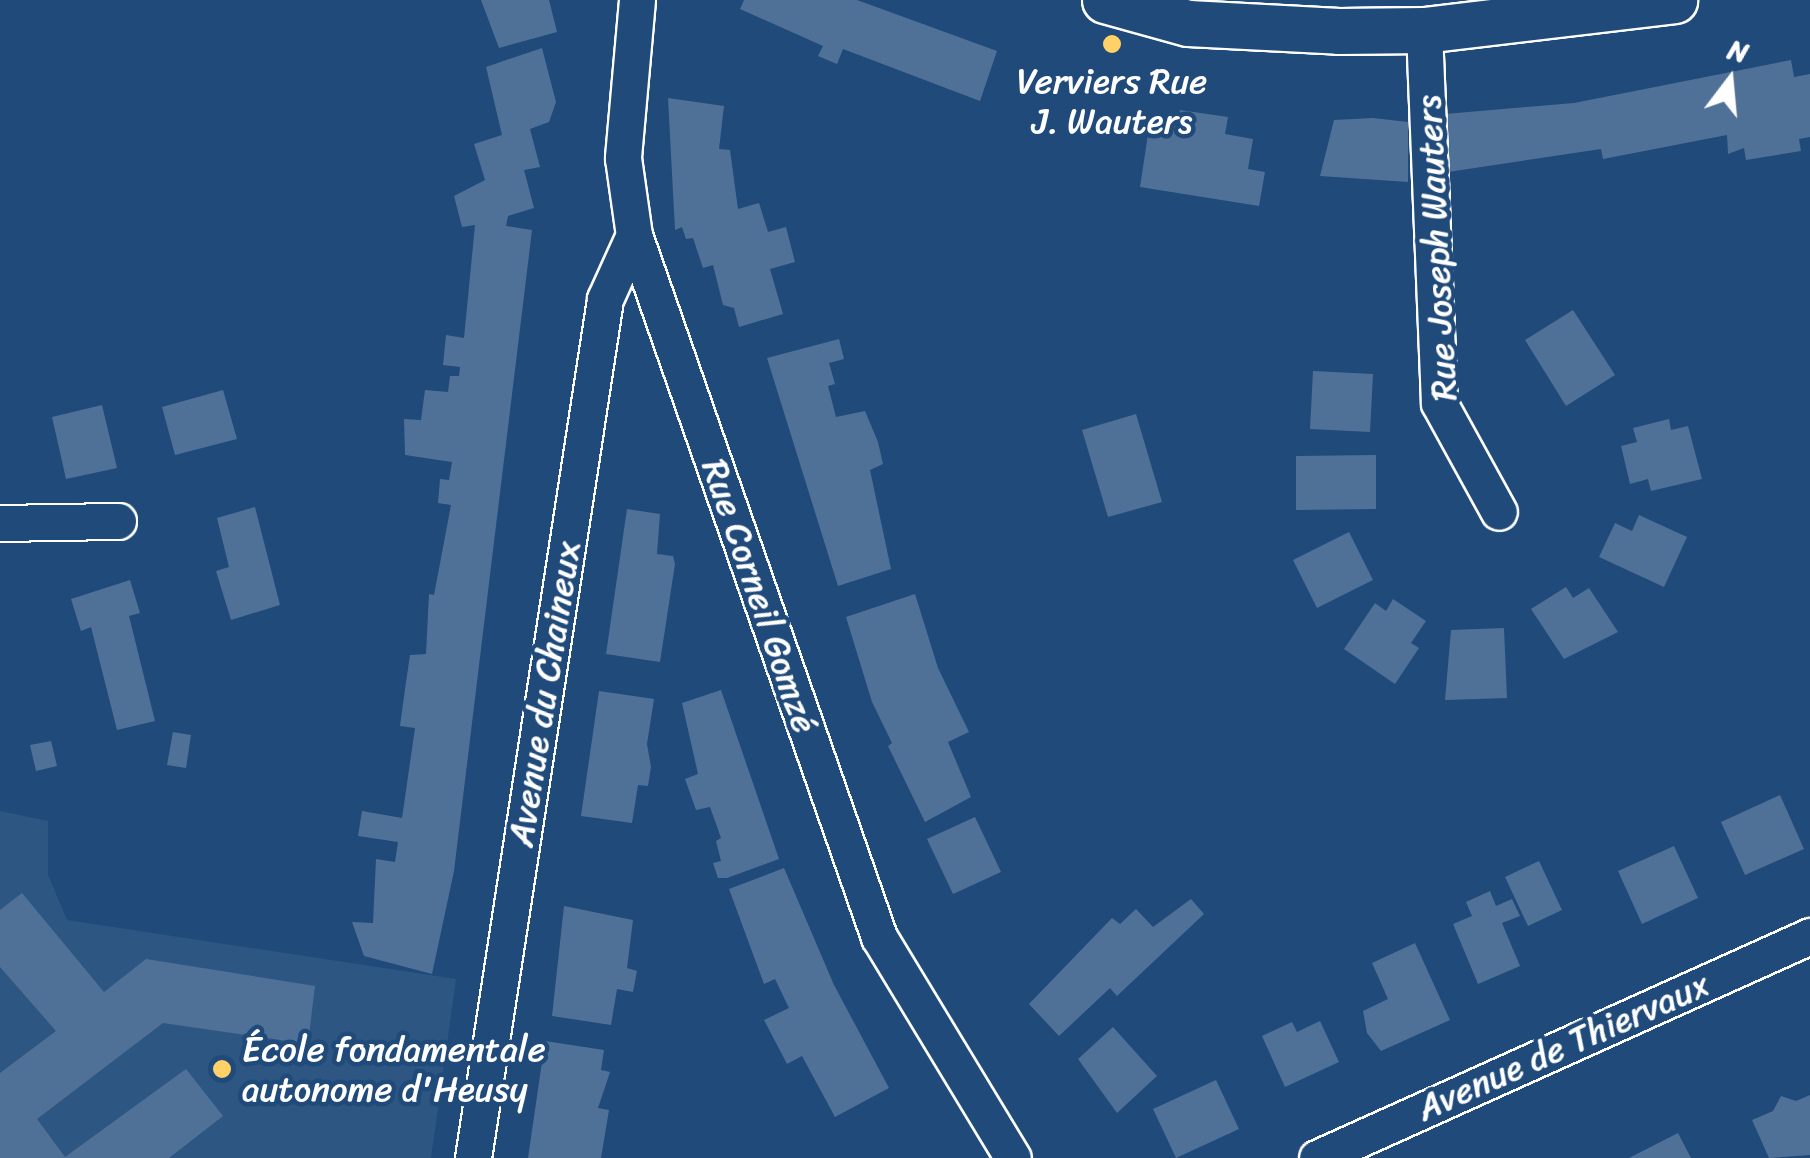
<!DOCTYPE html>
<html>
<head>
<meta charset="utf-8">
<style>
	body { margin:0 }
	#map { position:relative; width:1810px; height:1158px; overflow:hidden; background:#1f4a7a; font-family:Sriracha,sans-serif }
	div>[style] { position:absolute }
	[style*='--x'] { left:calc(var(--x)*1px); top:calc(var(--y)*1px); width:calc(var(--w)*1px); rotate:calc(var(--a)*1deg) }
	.built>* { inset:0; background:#2e5683 }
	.building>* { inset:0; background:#507197 }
	.roads { filter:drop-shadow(2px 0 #fff) drop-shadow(-2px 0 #fff) drop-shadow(0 2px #fff) drop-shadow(0 -2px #fff) }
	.minor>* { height:35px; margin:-17.5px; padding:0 17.5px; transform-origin:17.5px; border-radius:17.5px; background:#1f4a7a }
	.tertiary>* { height:45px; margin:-22.5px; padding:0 22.5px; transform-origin:22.5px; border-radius:22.5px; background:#1f4a7a }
	.dots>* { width:28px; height:28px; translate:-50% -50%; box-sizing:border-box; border:5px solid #1f4a7a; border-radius:50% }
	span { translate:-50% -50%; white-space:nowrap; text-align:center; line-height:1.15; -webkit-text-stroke:9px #1f4a7a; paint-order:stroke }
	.poi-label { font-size:35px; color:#fff }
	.left { translate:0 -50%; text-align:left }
	.street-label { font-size:35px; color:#fff }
	.north { position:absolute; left:1680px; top:30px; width:100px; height:100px; -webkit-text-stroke:8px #1f4a7a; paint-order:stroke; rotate:16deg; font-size:28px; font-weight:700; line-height:40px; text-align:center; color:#fff }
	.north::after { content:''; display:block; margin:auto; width:35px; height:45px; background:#fff; clip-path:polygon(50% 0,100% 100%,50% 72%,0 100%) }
</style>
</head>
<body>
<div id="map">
	<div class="built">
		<div style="clip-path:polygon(0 811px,48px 821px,48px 875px,67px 920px,456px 979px,431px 1158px,0 1158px)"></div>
	</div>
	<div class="building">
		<div style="clip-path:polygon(481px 0,549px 0,557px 32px,499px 48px)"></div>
		<div style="clip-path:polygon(744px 0,857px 0,997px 51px,980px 101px,843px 49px,837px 64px,818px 56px,823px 46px,740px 9px)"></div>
		<div style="clip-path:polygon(542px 48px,556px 102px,549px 122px,530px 129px,540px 167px,524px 170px,534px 208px,508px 216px,506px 226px,532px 230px,454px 871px,432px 974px,364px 956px,352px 922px,373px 923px,376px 859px,395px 862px,398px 842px,358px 836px,362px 811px,402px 818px,415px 728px,400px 726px,405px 689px,410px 655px,426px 654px,429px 594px,434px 595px,451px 505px,438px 503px,440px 479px,449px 480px,452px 462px,405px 455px,404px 419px,421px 420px,425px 390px,448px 392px,450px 376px,459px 376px,460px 367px,443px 365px,446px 335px,464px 338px,475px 225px,462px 227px,454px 196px,485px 180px,474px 144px,502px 135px,486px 67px)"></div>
		<div style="clip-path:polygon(1791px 60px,1794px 77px,1810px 74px,1810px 137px,1799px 139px,1801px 151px,1746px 160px,1744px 148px,1728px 154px,1727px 135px,1603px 159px,1601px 149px,1448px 172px,1445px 114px,1574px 103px)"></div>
		<div style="clip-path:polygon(668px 98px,724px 106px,719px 149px,730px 150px,738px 209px,759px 203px,768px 232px,786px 227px,795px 262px,770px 269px,783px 314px,739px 327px,734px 308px,723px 305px,713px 265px,703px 268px,693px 238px,686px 239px,682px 227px,675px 230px)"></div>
		<div style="clip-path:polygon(1180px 110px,1228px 117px,1225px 134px,1253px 139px,1248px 169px,1265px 172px,1259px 206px,1140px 187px,1150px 121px,1177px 126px)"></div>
		<div style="clip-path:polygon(1373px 118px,1408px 122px,1408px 182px,1320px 176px,1334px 120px)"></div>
		<div style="clip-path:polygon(1573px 310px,1615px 375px,1566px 406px,1525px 340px)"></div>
		<div style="clip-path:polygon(839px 339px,844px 359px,829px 363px,835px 384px,828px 386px,836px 417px,865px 411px,878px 442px,883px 464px,870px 470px,891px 569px,838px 586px,767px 358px)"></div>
		<div style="clip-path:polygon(1313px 371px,1373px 374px,1370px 432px,1310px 429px)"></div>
		<div style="clip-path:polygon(223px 390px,237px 439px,175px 455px,162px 407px)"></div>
		<div style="clip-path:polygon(102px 405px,117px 468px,66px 479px,52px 417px)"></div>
		<div style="clip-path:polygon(1136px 414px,1162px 502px,1108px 517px,1082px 430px)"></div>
		<div style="clip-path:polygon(1669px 419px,1671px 430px,1688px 426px,1702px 479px,1651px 491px,1648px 479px,1630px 484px,1621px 446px,1637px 442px,1633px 428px)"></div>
		<div style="clip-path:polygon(1376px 455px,1376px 509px,1296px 510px,1296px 456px)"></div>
		<div style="clip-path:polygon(255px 507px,280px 605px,231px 620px,216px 571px,229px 567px,217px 518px)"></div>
		<div style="clip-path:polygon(627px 509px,660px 514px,657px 554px,673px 556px,675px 564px,660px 662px,606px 654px)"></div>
		<div style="clip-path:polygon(1639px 515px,1687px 537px,1664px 587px,1599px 557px,1615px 523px,1632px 531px)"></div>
		<div style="clip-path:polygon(1349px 532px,1373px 580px,1317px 608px,1293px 560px)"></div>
		<div style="clip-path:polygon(130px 580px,140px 613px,129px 616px,155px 721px,117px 730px,91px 627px,81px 631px,71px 599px)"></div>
		<div style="clip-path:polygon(1566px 587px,1573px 598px,1589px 588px,1618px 632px,1564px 659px,1531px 609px)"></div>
		<div style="clip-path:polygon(915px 594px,938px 668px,969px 732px,948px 742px,971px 797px,925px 822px,888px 746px,892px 743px,872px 702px,846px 617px)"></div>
		<div style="clip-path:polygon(1393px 599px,1426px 621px,1411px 643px,1419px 648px,1395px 684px,1344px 649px,1375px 603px,1386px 611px)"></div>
		<div style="clip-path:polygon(1504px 628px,1507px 698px,1445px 700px,1451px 630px)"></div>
		<div style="clip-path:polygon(721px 690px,779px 859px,727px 878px,718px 878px,713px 863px,721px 861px,716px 841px,721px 838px,710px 807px,696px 810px,685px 779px,698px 774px,682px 703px)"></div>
		<div style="clip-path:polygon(599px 691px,654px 699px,647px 744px,651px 767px,648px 786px,638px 785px,632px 823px,581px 816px)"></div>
		<div style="clip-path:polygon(173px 732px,191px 735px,186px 768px,167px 765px)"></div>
		<div style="clip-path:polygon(51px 741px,57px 766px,36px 771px,30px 745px)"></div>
		<div style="clip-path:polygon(1780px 795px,1804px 849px,1745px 875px,1721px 822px)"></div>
		<div style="clip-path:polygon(975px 817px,1001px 872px,953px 894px,927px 839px)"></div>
		<div style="clip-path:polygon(1674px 846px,1698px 898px,1642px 924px,1618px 871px)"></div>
		<div style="clip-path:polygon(1539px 861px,1562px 910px,1528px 926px,1505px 877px)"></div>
		<div style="clip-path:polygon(784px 868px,834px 985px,889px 1088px,835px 1117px,802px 1056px,787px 1064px,764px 1020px,789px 1008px,775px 979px,764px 984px,729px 889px)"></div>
		<div style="clip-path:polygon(1490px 891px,1496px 906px,1512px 899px,1520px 916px,1502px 923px,1520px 966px,1478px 984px,1453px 924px,1472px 916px,1466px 902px)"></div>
		<div style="clip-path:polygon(22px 893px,104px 992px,146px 959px,315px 986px,308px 1044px,163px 1023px,37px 1119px,65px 1157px,186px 1069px,223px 1116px,169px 1158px,0 1158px,0 1073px,56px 1031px,0 967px,0 910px)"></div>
		<div style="clip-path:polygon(1191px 899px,1204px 914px,1117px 996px,1110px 988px,1059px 1036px,1029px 1004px,1112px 918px,1120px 924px,1136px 909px,1153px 927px)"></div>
		<div style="clip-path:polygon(564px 906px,633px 920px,627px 968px,637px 971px,633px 992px,617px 989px,611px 1025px,552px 1016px)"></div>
		<div style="clip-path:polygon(1415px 943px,1450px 1020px,1381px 1051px,1367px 1033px,1363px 1011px,1388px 999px,1372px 963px)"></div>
		<div style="clip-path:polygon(1320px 1021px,1339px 1062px,1285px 1087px,1262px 1036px,1292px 1022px,1297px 1032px)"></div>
		<div style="clip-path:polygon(1113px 1027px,1157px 1076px,1117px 1113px,1078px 1059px)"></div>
		<div style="clip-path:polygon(545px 1041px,604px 1050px,601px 1070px,610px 1072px,598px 1108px,609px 1110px,601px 1158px,528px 1158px)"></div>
		<div style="clip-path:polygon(1216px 1080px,1239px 1129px,1176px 1158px,1153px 1109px)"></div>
		<div style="clip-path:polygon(1810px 1095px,1810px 1155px,1769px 1158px,1752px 1120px,1773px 1111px,1781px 1096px,1796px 1101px)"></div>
		<div style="clip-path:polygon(1678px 1133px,1691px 1158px,1629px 1158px)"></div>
	</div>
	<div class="roads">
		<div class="minor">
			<div style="--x:637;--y:0;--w:159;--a:95.1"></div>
			<div style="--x:623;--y:158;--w:78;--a:81.9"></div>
			<div style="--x:634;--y:235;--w:744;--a:70.76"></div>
			<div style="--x:879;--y:937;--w:258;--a:58.8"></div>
			<div style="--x:1424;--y:30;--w:373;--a:87.7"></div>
			<div style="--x:1439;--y:403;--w:124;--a:61.2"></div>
			<div style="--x:0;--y:523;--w:118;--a:-1"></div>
			<div style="--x:473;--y:1158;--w:869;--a:-81.26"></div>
			<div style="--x:605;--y:299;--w:70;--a:-65.6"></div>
			<div style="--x:1317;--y:1158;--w:541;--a:-24.24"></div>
		</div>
		<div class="tertiary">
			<div style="--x:1105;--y:0;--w:86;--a:15.5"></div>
			<div style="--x:1188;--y:23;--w:151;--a:3"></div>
			<div style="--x:1339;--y:31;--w:85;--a:-0.7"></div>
			<div style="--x:1424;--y:30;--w:252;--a:-6.8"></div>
		</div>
	</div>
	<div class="dots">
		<div style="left:1112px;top:44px;background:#ffd166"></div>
		<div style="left:222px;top:1069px;background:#ffd166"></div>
	</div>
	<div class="poi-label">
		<span style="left:1112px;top:101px">Verviers Rue<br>J. Wauters</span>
		<span class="left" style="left:242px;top:1069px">École fondamentale<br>autonome d'Heusy</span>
	</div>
	<div class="street-label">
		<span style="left:1436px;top:248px;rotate:-93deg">Rue Joseph Wauters</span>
		<span style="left:760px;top:596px;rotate:71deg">Rue Corneil Gomzé</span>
		<span style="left:544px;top:694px;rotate:-81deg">Avenue du Chaineux</span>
		<span style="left:1563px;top:1046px;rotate:-24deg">Avenue de Thiervaux</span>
	</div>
	<div class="north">N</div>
</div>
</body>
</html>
